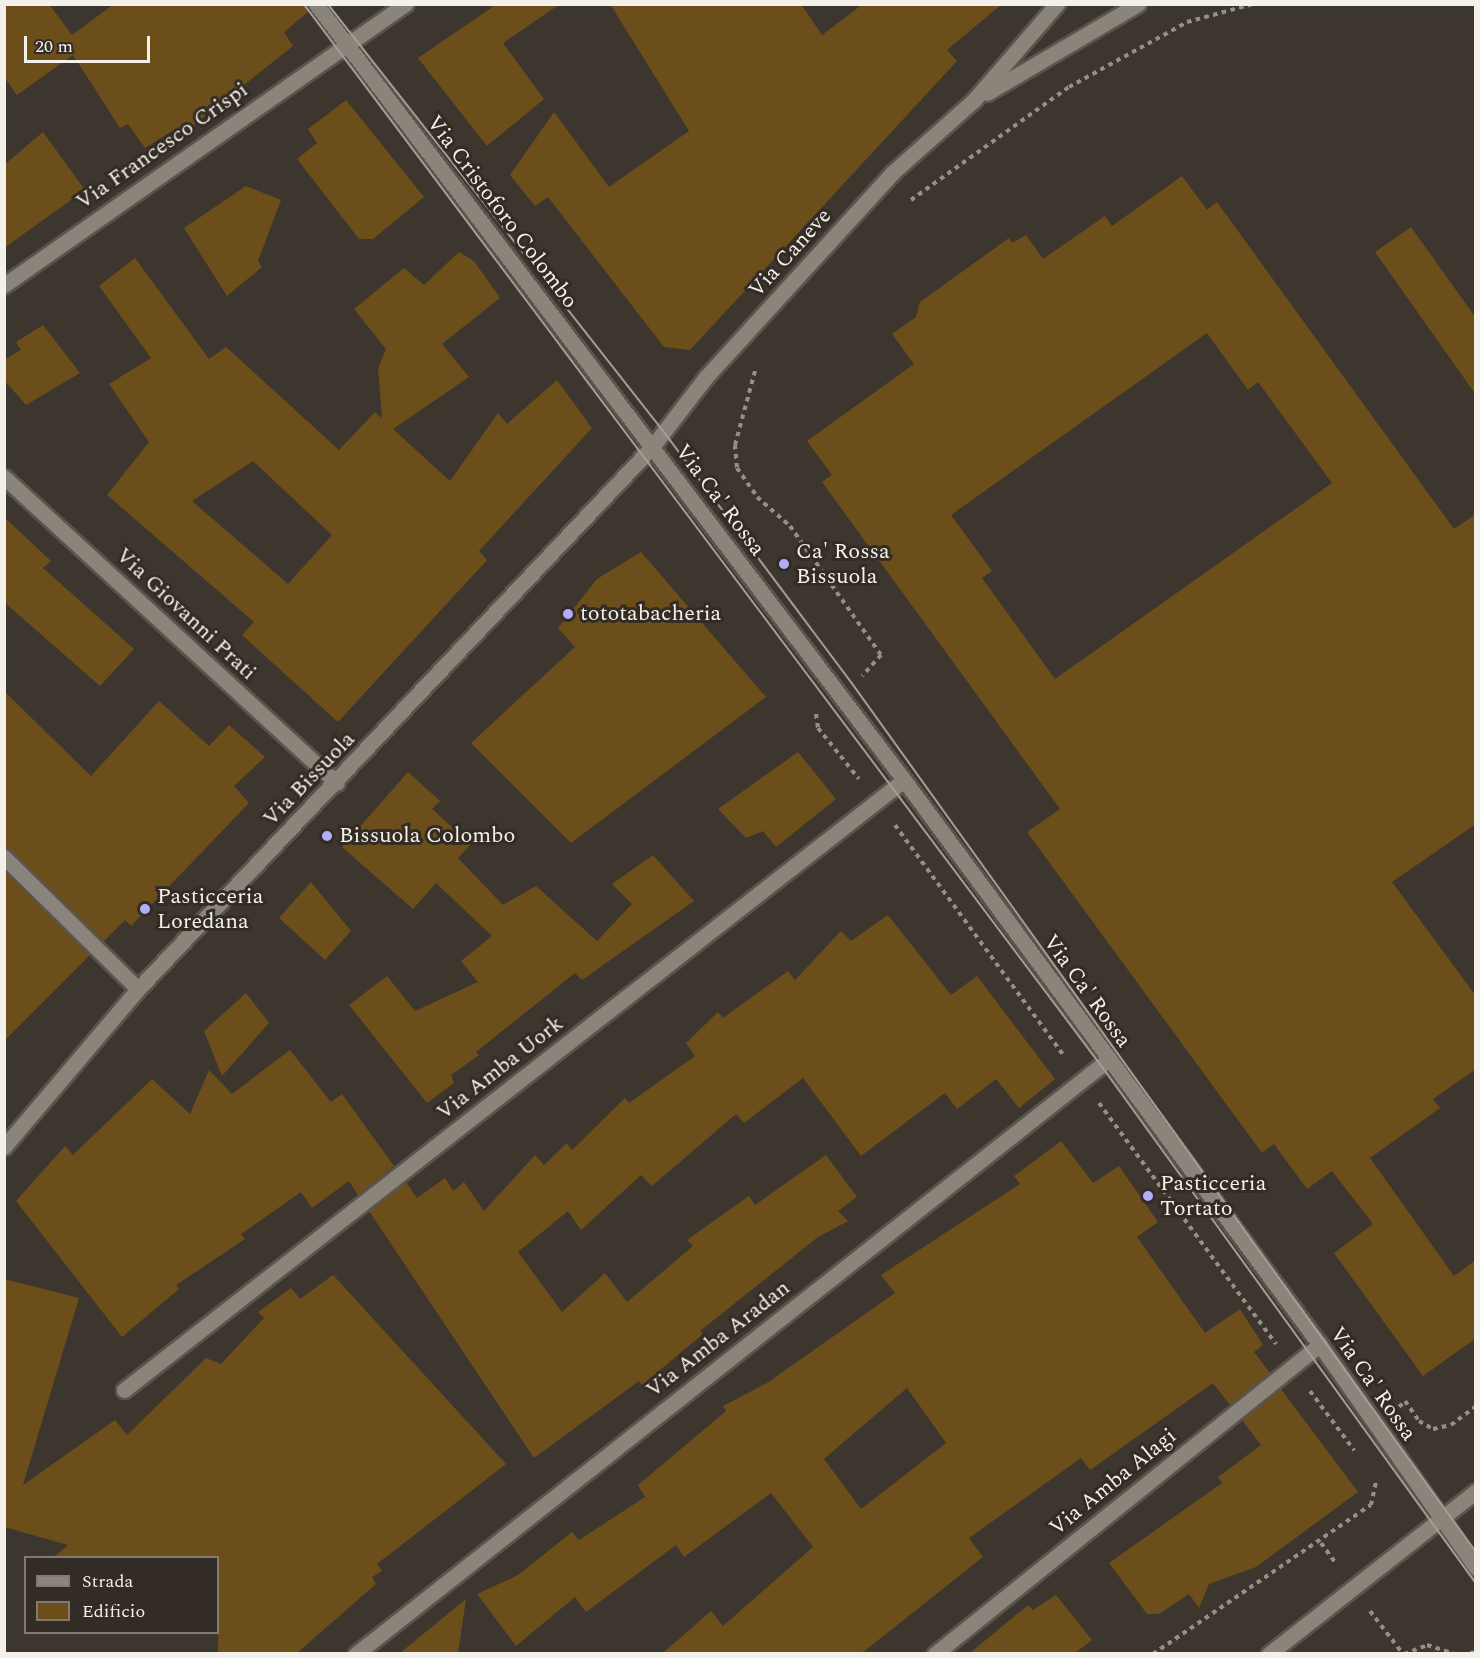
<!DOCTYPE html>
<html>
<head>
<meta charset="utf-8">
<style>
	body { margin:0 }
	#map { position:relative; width:1480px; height:1658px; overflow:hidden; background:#3c362e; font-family:Spectral,serif }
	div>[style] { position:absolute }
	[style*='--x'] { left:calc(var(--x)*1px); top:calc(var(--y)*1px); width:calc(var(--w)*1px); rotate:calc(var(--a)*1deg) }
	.building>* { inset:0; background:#6c4e1b }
	.path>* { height:4px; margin-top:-2px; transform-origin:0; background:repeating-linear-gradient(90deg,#948f88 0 4.5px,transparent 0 9px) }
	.roads { filter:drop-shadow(2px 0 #59554d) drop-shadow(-2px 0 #59554d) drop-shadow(0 2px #59554d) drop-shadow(0 -2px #59554d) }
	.street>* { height:15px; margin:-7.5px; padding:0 7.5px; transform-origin:7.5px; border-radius:7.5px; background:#8b847a }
	.secondary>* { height:15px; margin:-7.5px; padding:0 7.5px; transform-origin:7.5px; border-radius:7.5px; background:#8b847a }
	.tram>* { height:1.5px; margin:-0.75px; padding:0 0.75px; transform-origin:0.75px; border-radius:0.75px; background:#a29d96 }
	.dots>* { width:16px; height:16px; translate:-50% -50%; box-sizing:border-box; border:3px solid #322c24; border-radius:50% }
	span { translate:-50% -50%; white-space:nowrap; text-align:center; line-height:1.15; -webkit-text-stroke:6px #322c24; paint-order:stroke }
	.street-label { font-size:22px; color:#f4f0ea }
	.poi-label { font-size:22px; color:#f4f0ea }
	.left { translate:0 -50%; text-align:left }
	.frame { position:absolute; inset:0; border:6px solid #f4f0ea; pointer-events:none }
	.legend { position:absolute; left:24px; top:1556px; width:195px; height:78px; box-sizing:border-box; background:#322c24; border:2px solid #807a73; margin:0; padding:8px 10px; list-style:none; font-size:18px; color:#f4f0ea }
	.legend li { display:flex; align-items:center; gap:12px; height:30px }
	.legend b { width:30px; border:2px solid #807a73 }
	.scale { position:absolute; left:24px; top:36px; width:126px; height:27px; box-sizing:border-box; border:3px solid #f4f0ea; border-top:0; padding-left:8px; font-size:18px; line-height:21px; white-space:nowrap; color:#f4f0ea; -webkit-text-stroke:4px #322c24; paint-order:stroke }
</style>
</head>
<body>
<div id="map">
	<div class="building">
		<div style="clip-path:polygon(4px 4px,49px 4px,72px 35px,114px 4px,306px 4px,309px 11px,284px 32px,293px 46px,176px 139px,172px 131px,145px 148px,128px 124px,120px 128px,73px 55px,17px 95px,4px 77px)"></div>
		<div style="clip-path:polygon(497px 4px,560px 4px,503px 43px,544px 99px,487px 146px,418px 58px)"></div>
		<div style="clip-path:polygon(610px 4px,801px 4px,822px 35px,863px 4px,1002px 4px,947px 50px,957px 61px,690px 350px,664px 347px,548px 197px,535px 206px,510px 175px,554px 112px,609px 187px,689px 131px)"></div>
		<div style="clip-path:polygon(346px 100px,424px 197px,373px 239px,359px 239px,297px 159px,317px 143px,308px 129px)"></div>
		<div style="clip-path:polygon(43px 132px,85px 190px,4px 248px,4px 165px)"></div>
		<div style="clip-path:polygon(evenodd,1182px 176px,1207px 210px,1217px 202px,1454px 529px,1476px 514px,1476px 824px,1392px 882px,1476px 996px,1476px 1069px,1433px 1099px,1440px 1108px,1370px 1158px,1454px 1276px,1476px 1260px,1476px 1338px,1423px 1376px,1334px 1253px,1373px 1224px,1332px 1171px,1307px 1189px,1274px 1144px,1262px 1153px,1027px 832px,1060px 809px,822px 482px,832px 475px,807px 441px,914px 364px,892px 334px,916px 317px,920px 302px,1009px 238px,1012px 243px,1026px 235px,1043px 259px,1105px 216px,1112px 226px,1182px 176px,1207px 333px,1248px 390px,1258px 382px,1332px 483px,1055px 679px,982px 578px,992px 571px,951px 515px,1207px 333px)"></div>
		<div style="clip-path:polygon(246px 186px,281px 200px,258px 261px,262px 267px,227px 296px,184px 228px)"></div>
		<div style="clip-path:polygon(1411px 227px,1476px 318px,1476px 395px,1375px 252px)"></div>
		<div style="clip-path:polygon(evenodd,459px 252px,474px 261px,500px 298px,442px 344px,469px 377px,393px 429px,450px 481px,498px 413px,507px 424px,557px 380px,592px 428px,479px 551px,487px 560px,338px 722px,242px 635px,254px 622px,107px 495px,149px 442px,109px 384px,151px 358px,99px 286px,135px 258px,209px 359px,226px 347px,339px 450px,375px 412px,382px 418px,378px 369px,386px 349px,354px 309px,404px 268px,424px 285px,459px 252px,253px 461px,332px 535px,288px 584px,192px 501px,253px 461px)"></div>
		<div style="clip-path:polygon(43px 325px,80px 373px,26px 405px,4px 380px,4px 360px,21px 350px,16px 342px)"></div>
		<div style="clip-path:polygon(4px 517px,51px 561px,43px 568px,134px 649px,100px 686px,4px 602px)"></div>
		<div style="clip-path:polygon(641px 552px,766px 697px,571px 843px,471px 743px,575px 647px,558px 628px,597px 579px)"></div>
		<div style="clip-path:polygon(4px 691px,91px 776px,159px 701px,209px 746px,229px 725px,265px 757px,234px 786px,249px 803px,131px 926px,125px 920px,104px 941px,4px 848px)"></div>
		<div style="clip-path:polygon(798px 752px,836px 799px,776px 847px,763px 831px,746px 838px,718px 809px)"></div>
		<div style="clip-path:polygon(408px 772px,440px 801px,432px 809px,471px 844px,458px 858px,503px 905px,536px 886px,597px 941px,632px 904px,612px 884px,653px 855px,694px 901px,582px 980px,575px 973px,476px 1052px,479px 1055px,451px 1075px,454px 1083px,427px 1103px,349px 1005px,387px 976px,415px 1011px,478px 982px,461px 961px,492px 936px,436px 883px,413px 909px,342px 847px)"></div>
		<div style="clip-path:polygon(4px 871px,90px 955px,4px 1041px)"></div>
		<div style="clip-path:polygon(311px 882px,351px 931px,325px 960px,279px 918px)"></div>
		<div style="clip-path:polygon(888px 915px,951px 995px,977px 976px,1055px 1079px,1019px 1108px,996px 1079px,957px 1109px,945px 1093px,861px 1156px,803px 1078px,744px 1123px,736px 1114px,652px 1186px,641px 1175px,581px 1230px,568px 1211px,518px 1252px,562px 1312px,605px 1273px,627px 1302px,693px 1246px,687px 1240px,749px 1196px,755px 1205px,826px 1155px,857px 1197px,838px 1211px,848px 1221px,818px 1237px,700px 1331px,703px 1334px,642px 1385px,639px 1381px,534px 1458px,369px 1211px,406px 1182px,417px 1198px,445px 1178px,453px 1191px,464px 1182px,484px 1211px,535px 1155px,544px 1165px,567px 1143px,572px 1150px,625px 1098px,629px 1103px,695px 1056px,686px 1043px,718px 1012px,723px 1018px,788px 971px,795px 980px,841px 931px,851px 941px)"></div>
		<div style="clip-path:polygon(246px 993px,269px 1023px,222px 1076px,204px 1031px)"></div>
		<div style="clip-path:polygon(290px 1050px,331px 1102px,342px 1094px,394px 1166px,358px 1195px,349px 1181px,312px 1208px,301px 1192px,241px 1234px,245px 1239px,176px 1285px,179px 1289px,122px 1337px,16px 1201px,65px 1146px,73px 1155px,152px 1079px,190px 1114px,209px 1070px,232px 1094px)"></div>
		<div style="clip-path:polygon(evenodd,1061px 1141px,1093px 1183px,1119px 1166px,1158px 1222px,1137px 1237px,1205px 1333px,1240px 1309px,1263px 1345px,1254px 1352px,1270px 1373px,1230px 1405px,1213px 1383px,1090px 1470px,1081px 1458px,969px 1538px,983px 1557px,862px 1653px,663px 1653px,711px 1611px,723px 1626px,813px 1547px,771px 1493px,684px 1557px,676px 1545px,586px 1612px,575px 1597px,516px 1646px,477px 1594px,518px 1575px,572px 1532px,579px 1540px,645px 1497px,638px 1485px,726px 1411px,723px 1406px,767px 1383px,895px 1293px,881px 1275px,1020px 1184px,1014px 1176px,1061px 1141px,907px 1388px,946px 1443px,861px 1509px,824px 1459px,907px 1388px)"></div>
		<div style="clip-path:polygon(333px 1275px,506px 1464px,377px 1564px,382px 1571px,372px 1577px,376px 1584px,297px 1653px,218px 1653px,218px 1557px,54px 1557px,68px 1545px,4px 1527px,4px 1279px,79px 1298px,23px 1485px,115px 1420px,127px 1435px,206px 1358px,221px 1364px,264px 1318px,258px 1312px,291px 1288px,300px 1299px)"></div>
		<div style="clip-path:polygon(1281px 1389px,1358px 1492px,1256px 1567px,1209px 1584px,1199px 1608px,1189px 1594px,1159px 1614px,1147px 1614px,1109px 1563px,1222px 1483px,1218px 1477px,1261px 1445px,1242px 1420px)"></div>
		<div style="clip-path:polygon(1056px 1595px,1092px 1640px,1075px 1653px,970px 1653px,1028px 1605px,1033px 1610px)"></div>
		<div style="clip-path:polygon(466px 1599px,458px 1653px,400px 1653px)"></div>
	</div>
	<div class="path">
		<div style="--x:911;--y:200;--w:194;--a:-35.6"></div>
		<div style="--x:1069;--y:87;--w:135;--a:-28.8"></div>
		<div style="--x:1187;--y:22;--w:68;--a:-15.3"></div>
		<div style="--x:755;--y:371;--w:77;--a:105.1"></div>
		<div style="--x:735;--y:445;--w:23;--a:85"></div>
		<div style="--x:737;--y:468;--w:35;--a:55"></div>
		<div style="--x:757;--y:497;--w:44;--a:41.3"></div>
		<div style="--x:790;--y:526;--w:158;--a:54.8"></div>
		<div style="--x:881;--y:655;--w:28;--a:132"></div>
		<div style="--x:816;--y:714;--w:14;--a:82"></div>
		<div style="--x:818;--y:728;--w:65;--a:51.2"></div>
		<div style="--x:895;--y:825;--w:286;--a:53.8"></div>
		<div style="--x:1099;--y:1103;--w:299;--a:53.7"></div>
		<div style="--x:1310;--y:1391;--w:74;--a:53.3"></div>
		<div style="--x:1399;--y:1407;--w:8;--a:-45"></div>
		<div style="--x:1405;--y:1401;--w:24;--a:55"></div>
		<div style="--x:1419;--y:1421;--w:16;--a:30"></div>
		<div style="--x:1433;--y:1429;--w:18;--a:-13"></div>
		<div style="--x:1451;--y:1425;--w:31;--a:-37"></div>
		<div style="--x:1321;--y:1543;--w:26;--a:54"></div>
		<div style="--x:1370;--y:1611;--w:54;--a:52.5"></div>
		<div style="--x:1153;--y:1654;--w:264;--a:-34.4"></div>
		<div style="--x:1371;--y:1505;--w:25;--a:-78"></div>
		<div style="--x:1404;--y:1654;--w:25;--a:-21"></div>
		<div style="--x:1427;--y:1645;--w:28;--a:18"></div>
		<div style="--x:1470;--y:1654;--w:7;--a:-34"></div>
	</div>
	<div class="roads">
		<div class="street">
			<div style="--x:987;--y:93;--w:175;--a:-30.5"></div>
			<div style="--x:4;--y:285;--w:490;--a:-35"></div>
			<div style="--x:652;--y:447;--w:88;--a:-52.4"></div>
			<div style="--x:706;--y:377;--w:276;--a:-47.6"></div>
			<div style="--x:892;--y:173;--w:110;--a:-41.7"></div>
			<div style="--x:974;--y:100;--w:127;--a:-49.2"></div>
			<div style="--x:4;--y:477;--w:452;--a:42.6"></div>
			<div style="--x:4;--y:857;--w:188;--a:44.6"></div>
			<div style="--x:124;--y:1390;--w:990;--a:-38.03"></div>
			<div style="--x:356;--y:1654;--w:960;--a:-38.31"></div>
			<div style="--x:935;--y:1654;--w:494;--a:-38.8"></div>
		</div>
		<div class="secondary">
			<div style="--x:316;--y:4;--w:974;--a:52.85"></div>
			<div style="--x:904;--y:780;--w:702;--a:53.64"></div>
			<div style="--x:1320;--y:1345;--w:272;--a:55"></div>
			<div style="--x:4;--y:1147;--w:207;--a:-49.7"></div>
			<div style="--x:138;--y:989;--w:747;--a:-46.52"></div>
			<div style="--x:1269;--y:1654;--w:263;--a:-38.2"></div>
		</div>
	</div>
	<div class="tram">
		<div style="--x:304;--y:4;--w:1327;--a:53.09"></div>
		<div style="--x:1101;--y:1065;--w:639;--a:54.1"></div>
		<div style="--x:328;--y:4;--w:546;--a:51.85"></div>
		<div style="--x:665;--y:433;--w:312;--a:53.2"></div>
		<div style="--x:852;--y:683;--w:1070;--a:54.32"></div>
	</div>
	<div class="dots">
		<div style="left:784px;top:564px;background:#b2adf9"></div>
		<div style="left:568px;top:614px;background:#b2adf9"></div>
		<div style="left:327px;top:836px;background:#b2adf9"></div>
		<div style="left:145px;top:909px;background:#b2adf9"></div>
		<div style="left:1148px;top:1196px;background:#b2adf9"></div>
	</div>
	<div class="street-label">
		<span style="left:162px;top:146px;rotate:-35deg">Via Francesco Crispi</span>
		<span style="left:502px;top:212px;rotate:53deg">Via Cristoforo Colombo</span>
		<span style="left:790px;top:253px;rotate:-48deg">Via Caneve</span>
		<span style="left:720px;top:500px;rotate:53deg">Via Ca' Rossa</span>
		<span style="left:186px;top:614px;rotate:43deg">Via Giovanni Prati</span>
		<span style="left:309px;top:779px;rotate:-46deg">Via Bissuola</span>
		<span style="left:1087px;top:991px;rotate:54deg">Via Ca' Rossa</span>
		<span style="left:500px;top:1068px;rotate:-38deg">Via Amba Uork</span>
		<span style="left:718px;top:1339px;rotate:-38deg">Via Amba Aradan</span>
		<span style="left:1373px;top:1384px;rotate:55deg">Via Ca' Rossa</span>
		<span style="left:1113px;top:1482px;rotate:-39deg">Via Amba Alagi</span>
	</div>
	<div class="poi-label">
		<span class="left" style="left:796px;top:564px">Ca' Rossa<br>Bissuola</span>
		<span class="left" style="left:580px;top:614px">tototabacheria</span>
		<span class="left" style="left:339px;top:836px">Bissuola Colombo</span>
		<span class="left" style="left:157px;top:909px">Pasticceria<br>Loredana</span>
		<span class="left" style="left:1160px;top:1196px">Pasticceria<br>Tortato</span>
	</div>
	<div class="frame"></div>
	<ul class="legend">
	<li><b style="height:8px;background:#8b847a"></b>Strada</li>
	<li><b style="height:16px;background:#6c4e1b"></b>Edificio</li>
	</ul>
	<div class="scale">20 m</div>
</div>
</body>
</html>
